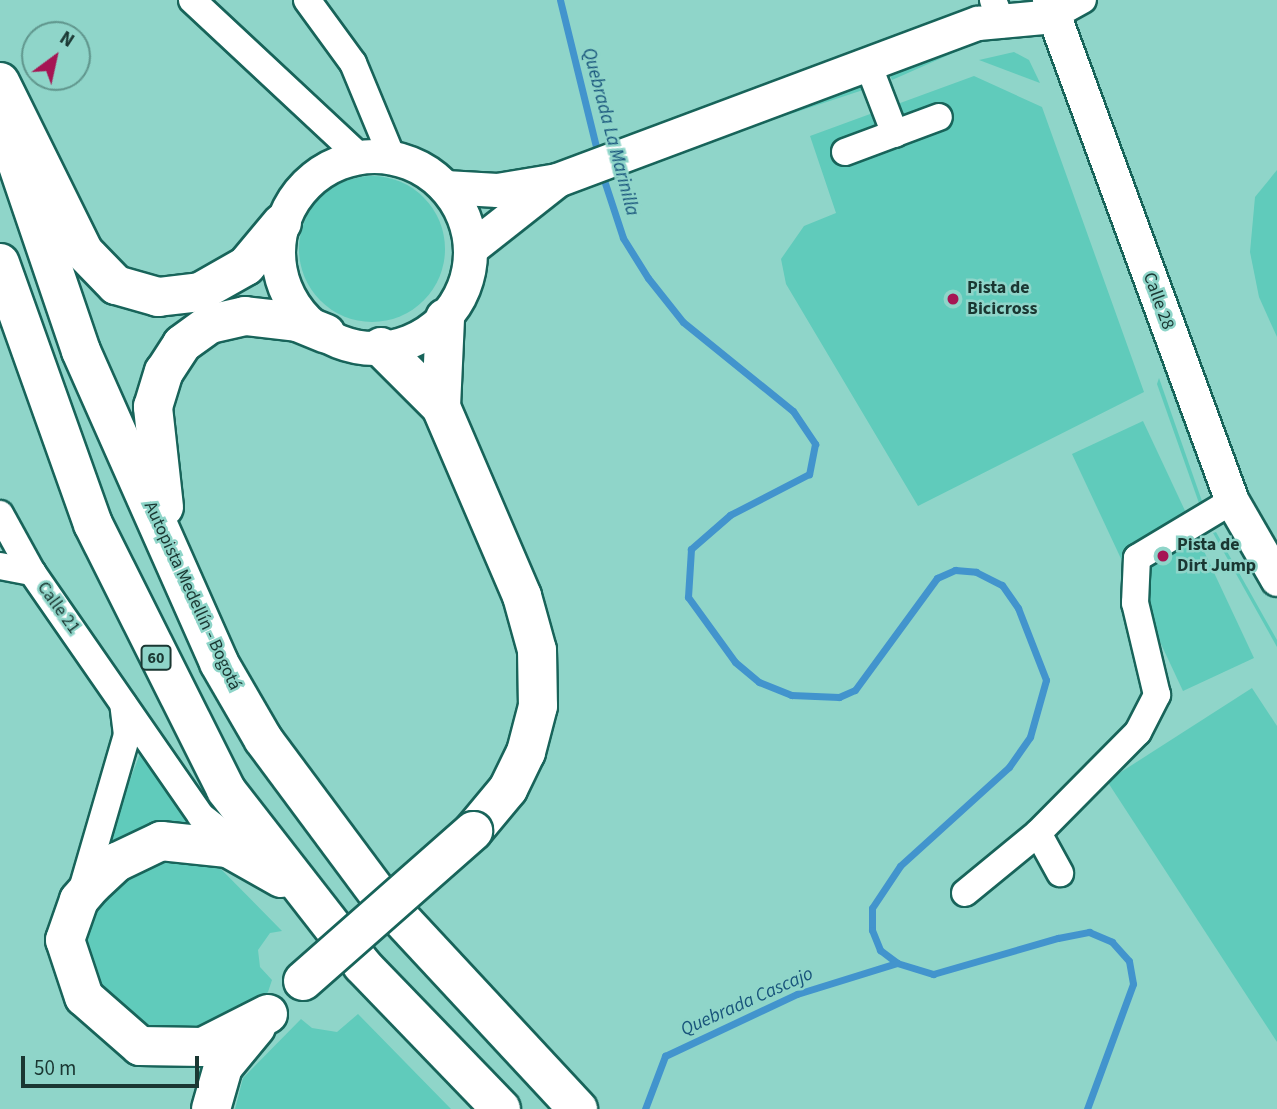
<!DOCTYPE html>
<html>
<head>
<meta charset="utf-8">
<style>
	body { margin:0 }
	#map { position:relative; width:1277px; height:1109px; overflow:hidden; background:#8fd5c9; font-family:"Source Sans 3",sans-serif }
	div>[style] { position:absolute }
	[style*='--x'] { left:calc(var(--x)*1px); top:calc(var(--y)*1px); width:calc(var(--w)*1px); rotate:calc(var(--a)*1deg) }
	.green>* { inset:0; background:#60cbbb }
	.round { border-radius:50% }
	.stream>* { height:7px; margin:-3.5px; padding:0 3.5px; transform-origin:3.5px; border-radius:3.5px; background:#4294cd }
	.roads { filter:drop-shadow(2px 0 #18645a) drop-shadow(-2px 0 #18645a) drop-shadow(0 2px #18645a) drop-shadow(0 -2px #18645a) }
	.minor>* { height:26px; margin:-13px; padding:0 13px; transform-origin:13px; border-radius:13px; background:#fff }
	.major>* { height:33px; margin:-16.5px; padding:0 16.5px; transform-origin:16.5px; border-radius:16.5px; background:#fff }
	.major>.ring { margin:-16.5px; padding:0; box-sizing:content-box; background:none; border:33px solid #fff; border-radius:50% }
	.highway>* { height:38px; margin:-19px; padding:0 19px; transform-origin:19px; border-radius:19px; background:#fff }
	.bridges { filter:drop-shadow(2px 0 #18645a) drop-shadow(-2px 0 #18645a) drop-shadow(0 2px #18645a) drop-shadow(0 -2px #18645a) }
	.highway-bridge>* { height:38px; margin:-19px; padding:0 19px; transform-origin:19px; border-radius:19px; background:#fff }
	.dots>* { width:19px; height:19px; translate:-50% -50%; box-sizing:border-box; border:4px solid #8fd5c9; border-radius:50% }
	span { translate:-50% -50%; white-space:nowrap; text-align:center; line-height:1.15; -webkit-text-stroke:5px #8fd5c9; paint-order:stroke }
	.shield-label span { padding:2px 5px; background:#8fd5c9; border:2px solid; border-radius:5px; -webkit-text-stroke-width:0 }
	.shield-label { font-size:16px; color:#1a3732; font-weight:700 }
	.poi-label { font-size:18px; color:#1a3732; font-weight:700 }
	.left { translate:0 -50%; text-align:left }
	.street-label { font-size:18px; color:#1a3732 }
	.water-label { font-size:19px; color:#18547b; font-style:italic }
	.north { position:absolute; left:21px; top:21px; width:70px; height:70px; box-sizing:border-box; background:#8fd5c9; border:2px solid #60968d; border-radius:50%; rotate:33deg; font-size:19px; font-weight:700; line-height:28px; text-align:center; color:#1a3732 }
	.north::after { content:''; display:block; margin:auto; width:24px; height:32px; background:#a61554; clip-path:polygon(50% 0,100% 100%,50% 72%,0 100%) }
	.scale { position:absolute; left:21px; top:1056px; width:178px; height:32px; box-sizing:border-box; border:4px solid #1a3732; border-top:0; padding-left:9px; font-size:21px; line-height:24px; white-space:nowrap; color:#1a3732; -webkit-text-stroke:5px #8fd5c9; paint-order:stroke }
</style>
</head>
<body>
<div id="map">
	<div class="green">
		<div style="clip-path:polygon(962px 49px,892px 80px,890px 75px,893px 69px)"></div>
		<div style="clip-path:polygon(1014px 52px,1029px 60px,1040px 83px,979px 60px)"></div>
		<div style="clip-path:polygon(974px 76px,1042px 107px,1144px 392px,918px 506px,786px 284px,781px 259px,804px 226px,836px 213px,810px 136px)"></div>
		<div style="clip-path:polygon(864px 83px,866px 89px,769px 121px,850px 84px)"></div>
		<div style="clip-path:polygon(1277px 170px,1277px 337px,1259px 297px,1250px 252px,1255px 197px)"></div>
		<div class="round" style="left:299px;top:176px;width:146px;height:146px"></div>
		<div style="clip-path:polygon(1164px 359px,1210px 485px,1209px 493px,1165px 374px)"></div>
		<div style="clip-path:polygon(1159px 378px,1203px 504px,1200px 506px,1157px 384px)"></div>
		<div style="clip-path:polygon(1143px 421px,1254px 658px,1183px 691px,1072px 454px)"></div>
		<div style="clip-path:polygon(1216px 532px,1277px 640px,1277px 647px,1213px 533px)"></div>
		<div style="clip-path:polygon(1252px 688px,1277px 726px,1277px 1042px,1107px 781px)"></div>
		<div style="clip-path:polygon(141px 751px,191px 821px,109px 850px,106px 843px)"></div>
		<div style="clip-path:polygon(161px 856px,213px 861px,282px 931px,270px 933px,258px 950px,260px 967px,272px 980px,268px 992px,251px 1008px,174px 1040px,118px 1016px,80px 957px,80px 940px,97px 899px)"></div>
		<div style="clip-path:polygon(358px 1014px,451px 1109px,235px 1109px,243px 1078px,301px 1019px,312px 1028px,337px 1032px)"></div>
	</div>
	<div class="stream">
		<div style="--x:560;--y:0;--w:160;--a:76.2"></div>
		<div style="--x:602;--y:174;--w:67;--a:71.8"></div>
		<div style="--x:623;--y:238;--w:47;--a:58"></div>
		<div style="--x:648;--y:278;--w:56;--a:51.5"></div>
		<div style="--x:683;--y:322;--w:141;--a:39"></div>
		<div style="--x:793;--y:411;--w:40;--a:56"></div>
		<div style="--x:815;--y:444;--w:31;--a:101"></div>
		<div style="--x:809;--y:474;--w:89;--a:152.6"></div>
		<div style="--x:730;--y:515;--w:52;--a:138.9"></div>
		<div style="--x:691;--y:549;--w:48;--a:93.6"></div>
		<div style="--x:688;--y:597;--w:80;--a:54.1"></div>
		<div style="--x:735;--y:662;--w:31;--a:40"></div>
		<div style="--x:759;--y:682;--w:35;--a:22"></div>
		<div style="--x:791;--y:695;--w:48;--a:2.4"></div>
		<div style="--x:839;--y:697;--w:17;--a:-24"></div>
		<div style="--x:855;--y:690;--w:139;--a:-53.8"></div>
		<div style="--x:937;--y:578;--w:20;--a:-24"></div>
		<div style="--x:955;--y:570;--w:21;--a:5"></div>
		<div style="--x:976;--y:572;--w:29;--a:27"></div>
		<div style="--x:1002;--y:585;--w:28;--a:55"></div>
		<div style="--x:1018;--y:608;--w:77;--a:68.7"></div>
		<div style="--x:1046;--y:680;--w:59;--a:105.7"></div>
		<div style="--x:1030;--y:737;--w:37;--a:125"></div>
		<div style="--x:1009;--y:767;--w:147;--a:137.8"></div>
		<div style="--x:900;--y:866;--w:50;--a:123.7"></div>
		<div style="--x:872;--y:908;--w:22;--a:90"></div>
		<div style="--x:872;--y:930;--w:22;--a:68"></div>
		<div style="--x:880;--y:950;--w:21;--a:37"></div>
		<div style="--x:897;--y:963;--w:38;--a:17"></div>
		<div style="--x:933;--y:974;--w:130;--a:-16.1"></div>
		<div style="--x:1058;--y:938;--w:32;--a:-11"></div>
		<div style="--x:1089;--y:932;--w:25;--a:23"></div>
		<div style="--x:1112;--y:942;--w:25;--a:48"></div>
		<div style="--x:1129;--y:961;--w:23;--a:80"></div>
		<div style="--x:1133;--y:984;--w:133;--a:110.2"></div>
		<div style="--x:645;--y:1109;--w:57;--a:-69.3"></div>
		<div style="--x:665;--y:1056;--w:146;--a:-25.2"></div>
		<div style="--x:797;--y:994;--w:105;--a:-17.2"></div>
	</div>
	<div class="roads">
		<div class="minor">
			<div style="--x:192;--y:0;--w:229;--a:43"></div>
			<div style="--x:307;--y:0;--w:78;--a:53.9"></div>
			<div style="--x:353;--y:63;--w:102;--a:67.5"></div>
			<div style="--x:993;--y:0;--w:26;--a:69"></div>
			<div style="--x:1046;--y:0;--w:18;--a:63"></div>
			<div style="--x:1054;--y:16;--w:33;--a:-29"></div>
			<div style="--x:868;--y:64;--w:75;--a:68.9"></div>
			<div style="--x:845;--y:152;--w:100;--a:-20.4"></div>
			<div style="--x:0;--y:514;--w:66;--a:61.1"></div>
			<div style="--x:32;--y:572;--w:297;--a:55.3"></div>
			<div style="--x:201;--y:816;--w:55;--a:38.3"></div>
			<div style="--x:0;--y:566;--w:33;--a:11"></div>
			<div style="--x:1038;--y:833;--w:46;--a:61.2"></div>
			<div style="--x:81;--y:893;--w:165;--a:-73.8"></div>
			<div style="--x:127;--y:735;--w:31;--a:-97"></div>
			<div style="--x:965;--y:893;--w:94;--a:-39.4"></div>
			<div style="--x:1038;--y:833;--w:142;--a:-45.3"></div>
			<div style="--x:1138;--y:732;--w:42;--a:-62.8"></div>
			<div style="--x:1157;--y:695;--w:95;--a:-103.4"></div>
			<div style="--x:1135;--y:603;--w:45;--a:-87.5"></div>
			<div style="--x:1137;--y:558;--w:111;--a:-31"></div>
		</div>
		<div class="major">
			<div class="ring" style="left:278px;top:156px;width:159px;height:159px"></div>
			<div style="--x:445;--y:187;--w:52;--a:3.3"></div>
			<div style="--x:497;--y:190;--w:61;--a:-9.5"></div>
			<div style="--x:557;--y:180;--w:449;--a:-20.5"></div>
			<div style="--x:978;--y:23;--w:76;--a:-5.3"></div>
			<div style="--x:1054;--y:16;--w:517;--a:69.85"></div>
			<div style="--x:1232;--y:501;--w:90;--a:60"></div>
			<div style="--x:471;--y:248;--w:107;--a:-38.2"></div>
		</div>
		<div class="highway">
			<div style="--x:0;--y:82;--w:190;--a:63.7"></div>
			<div style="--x:84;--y:252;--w:46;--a:45.9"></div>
			<div style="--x:116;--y:285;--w:44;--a:15.9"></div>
			<div style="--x:158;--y:297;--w:42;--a:-6.8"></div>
			<div style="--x:200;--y:292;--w:53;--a:-29.5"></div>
			<div style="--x:246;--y:266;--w:56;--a:-50.1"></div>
			<div style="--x:0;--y:113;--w:251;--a:71.2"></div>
			<div style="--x:81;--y:351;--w:341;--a:66.1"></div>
			<div style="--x:219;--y:663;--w:88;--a:59.9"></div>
			<div style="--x:263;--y:739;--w:193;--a:53.4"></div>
			<div style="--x:378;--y:894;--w:294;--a:47.1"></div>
			<div style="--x:0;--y:263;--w:277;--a:70.4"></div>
			<div style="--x:93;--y:524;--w:297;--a:63.4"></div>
			<div style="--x:226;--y:790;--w:222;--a:52.1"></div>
			<div style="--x:362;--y:965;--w:200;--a:46"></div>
			<div style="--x:381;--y:347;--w:85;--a:45"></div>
			<div style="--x:441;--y:407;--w:206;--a:66.8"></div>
			<div style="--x:522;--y:596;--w:56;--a:74.5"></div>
			<div style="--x:537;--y:650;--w:56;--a:89"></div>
			<div style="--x:538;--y:706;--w:48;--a:104.6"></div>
			<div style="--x:526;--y:752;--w:41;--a:115.9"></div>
			<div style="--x:508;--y:789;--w:55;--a:129.8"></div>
			<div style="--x:441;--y:407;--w:89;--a:-87.4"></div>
			<div style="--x:164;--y:507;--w:101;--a:-96.3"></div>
			<div style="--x:153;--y:407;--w:37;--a:-73"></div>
			<div style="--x:164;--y:372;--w:33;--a:-57"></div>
			<div style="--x:182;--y:344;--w:34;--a:-36"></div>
			<div style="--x:210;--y:324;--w:36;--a:-13"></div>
			<div style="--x:245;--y:316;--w:52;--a:6.6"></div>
			<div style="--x:297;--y:322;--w:31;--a:22"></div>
			<div style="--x:268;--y:1014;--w:73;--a:153.1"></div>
			<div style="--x:203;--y:1047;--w:63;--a:-179.1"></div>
			<div style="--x:140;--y:1046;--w:74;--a:-138.8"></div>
			<div style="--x:84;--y:997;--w:60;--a:-108.4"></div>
			<div style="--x:65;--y:940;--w:42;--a:-70.7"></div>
			<div style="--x:79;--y:900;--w:20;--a:-49"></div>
			<div style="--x:92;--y:885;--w:34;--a:-43"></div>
			<div style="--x:117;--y:862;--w:49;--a:-25.5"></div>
			<div style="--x:161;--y:841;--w:67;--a:6"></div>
			<div style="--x:228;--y:848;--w:61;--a:29.5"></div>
			<div style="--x:211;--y:1109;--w:44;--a:-74.1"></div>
			<div style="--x:223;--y:1067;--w:52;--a:-50.5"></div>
		</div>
	</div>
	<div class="bridges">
		<div class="highway-bridge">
			<div style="--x:303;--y:981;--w:227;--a:-41.4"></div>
		</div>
	</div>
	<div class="dots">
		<div style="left:953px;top:299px;background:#a61554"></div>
		<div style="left:1163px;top:556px;background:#a61554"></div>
	</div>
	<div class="shield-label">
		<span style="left:156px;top:658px">60</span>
	</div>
	<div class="poi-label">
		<span class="left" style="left:967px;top:299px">Pista de<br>Bicicross</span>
		<span class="left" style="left:1177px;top:556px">Pista de<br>Dirt Jump</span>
	</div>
	<div class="street-label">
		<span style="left:1158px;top:301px;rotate:70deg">Calle 28</span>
		<span style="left:192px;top:596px;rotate:65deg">Autopista Medellín - Bogotá</span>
		<span style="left:58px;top:608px;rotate:54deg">Calle 21</span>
	</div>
	<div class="water-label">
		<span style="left:610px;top:132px;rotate:75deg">Quebrada La Marinilla</span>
		<span style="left:747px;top:1002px;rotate:-24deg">Quebrada Cascajo</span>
	</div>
	<div class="north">N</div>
	<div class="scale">50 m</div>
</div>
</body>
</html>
